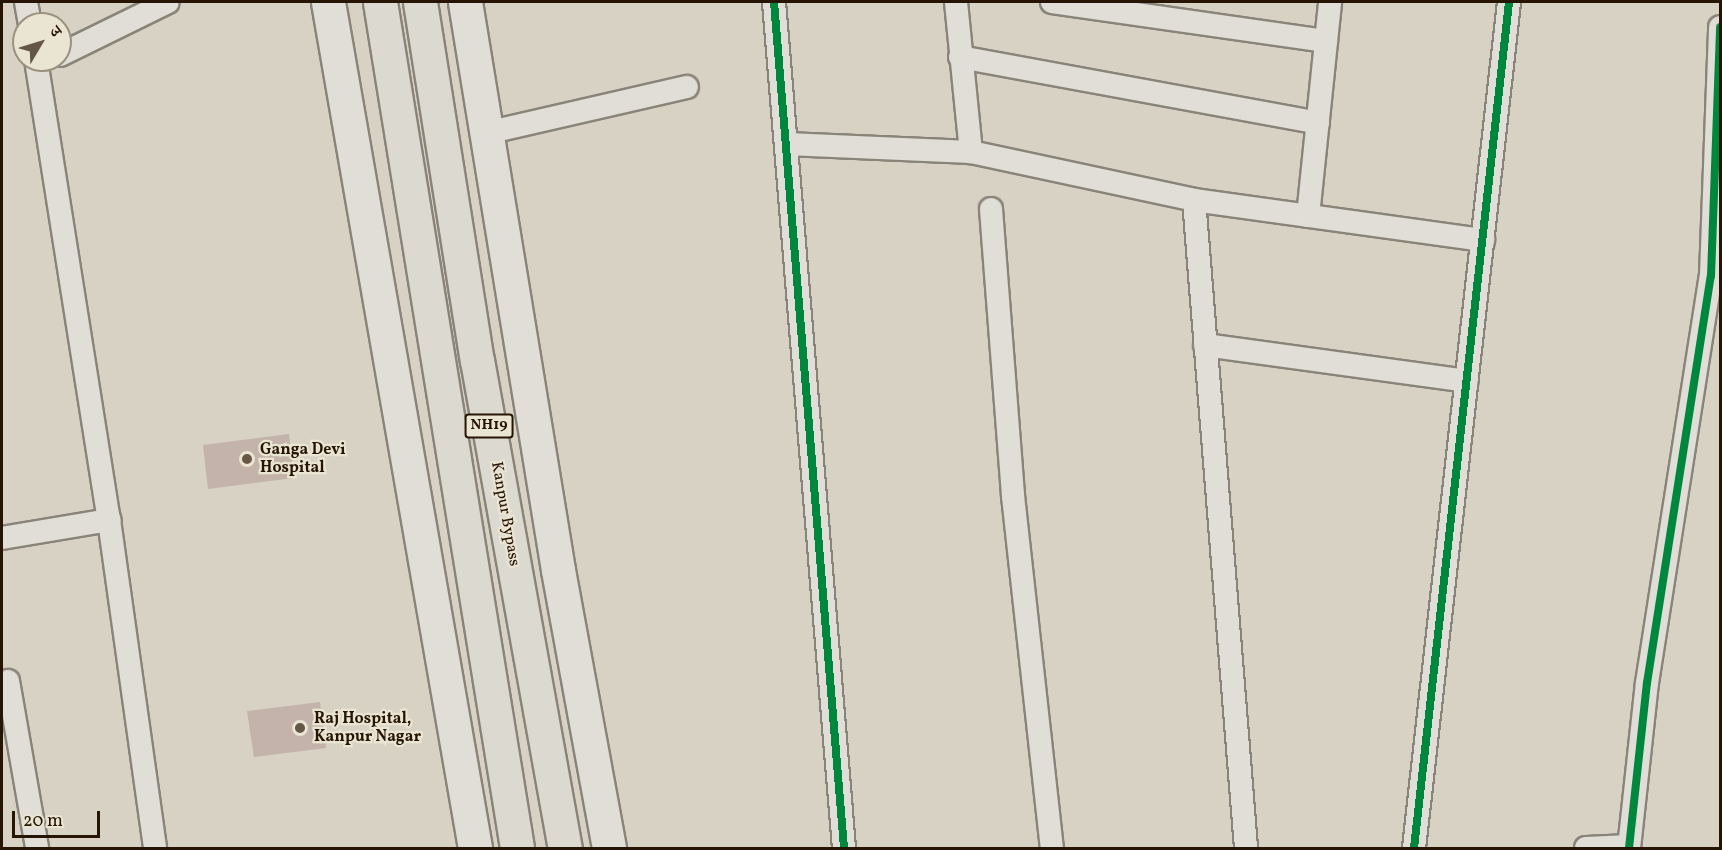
<!DOCTYPE html>
<html>
<head>
<meta charset="utf-8">
<style>
	body { margin:0 }
	#map { position:relative; width:1722px; height:850px; overflow:hidden; background:#d7d2c3; font-family:Vollkorn,"Noto Serif Devanagari",serif }
	div>[style] { position:absolute }
	[style*='--x'] { left:calc(var(--x)*1px); top:calc(var(--y)*1px); width:calc(var(--w)*1px); rotate:calc(var(--a)*1deg) }
	.building>* { inset:0; background:#c3b3ab }
	.roads { filter:drop-shadow(2px 0 #898479) drop-shadow(-2px 0 #898479) drop-shadow(0 2px #898479) drop-shadow(0 -2px #898479) }
	.street>* { height:22px; margin:-11px; padding:0 11px; transform-origin:11px; border-radius:11px; background:#e1ded7 }
	.secondary>* { height:33px; margin:-16.5px; padding:0 16.5px; transform-origin:16.5px; border-radius:16.5px; background:#e1ded7 }
	.highway>* { height:33px; margin:-16.5px; padding:0 16.5px; transform-origin:16.5px; border-radius:16.5px; background:#dcd9d0 }
	.cycleway>* { height:8px; margin:-4px; padding:0 4px; transform-origin:4px; border-radius:4px; background:#00873e }
	.dots>* { width:16px; height:16px; translate:-50% -50%; box-sizing:border-box; border:3px solid #eae4d3; border-radius:50% }
	span { translate:-50% -50%; white-space:nowrap; text-align:center; line-height:1.15; -webkit-text-stroke:4.5px #eae4d3; paint-order:stroke }
	.shield-label span { padding:2px 4px; background:#eae4d3; border:2px solid; border-radius:4px; -webkit-text-stroke-width:0 }
	.shield-label { font-size:15px; color:#271503; font-weight:700 }
	.poi-label { font-size:16px; color:#271503; font-weight:700 }
	.left { translate:0 -50%; text-align:left }
	.street-label { font-size:16px; color:#271503 }
	.frame { position:absolute; inset:0; border:3px solid #271503; pointer-events:none }
	.north { position:absolute; left:12px; top:12px; width:60px; height:60px; box-sizing:border-box; background:#eae4d3; border:2px solid #9c9180; border-radius:50%; rotate:52deg; font-size:16px; font-weight:700; line-height:24px; text-align:center; color:#271503 }
	.north::after { content:''; display:block; margin:auto; width:21px; height:27px; background:#655746; clip-path:polygon(50% 0,100% 100%,50% 72%,0 100%) }
	.scale { position:absolute; left:12px; top:811px; width:88px; height:27px; box-sizing:border-box; border:3px solid #271503; border-top:0; padding-left:8px; font-size:18px; line-height:21px; white-space:nowrap; color:#271503; -webkit-text-stroke:4px #eae4d3; paint-order:stroke }
</style>
</head>
<body>
<div id="map">
	<div class="building">
		<div style="clip-path:polygon(289px 434px,294px 478px,208px 489px,203px 445px)"></div>
		<div style="clip-path:polygon(320px 702px,326px 748px,254px 757px,247px 711px)"></div>
	</div>
	<div class="roads">
		<div class="street">
			<div style="--x:26;--y:2;--w:22;--a:80"></div>
			<div style="--x:774;--y:2;--w:849;--a:85.27"></div>
			<div style="--x:956;--y:2;--w:151;--a:84.3"></div>
			<div style="--x:1052;--y:2;--w:277;--a:8.1"></div>
			<div style="--x:60;--y:55;--w:120;--a:-26.1"></div>
			<div style="--x:960;--y:57;--w:364;--a:10.4"></div>
			<div style="--x:36;--y:60;--w:466;--a:81"></div>
			<div style="--x:109;--y:520;--w:331;--a:82"></div>
			<div style="--x:486;--y:133;--w:206;--a:-12.9"></div>
			<div style="--x:787;--y:144;--w:184;--a:2.5"></div>
			<div style="--x:971;--y:152;--w:228;--a:12.1"></div>
			<div style="--x:1194;--y:200;--w:292;--a:7.9"></div>
			<div style="--x:1194;--y:200;--w:650;--a:85.41"></div>
			<div style="--x:991;--y:209;--w:288;--a:85.6"></div>
			<div style="--x:1013;--y:496;--w:354;--a:83.7"></div>
			<div style="--x:1308;--y:216;--w:215;--a:-84.1"></div>
			<div style="--x:1205;--y:345;--w:264;--a:7.8"></div>
			<div style="--x:2;--y:538;--w:109;--a:-9.5"></div>
			<div style="--x:8;--y:681;--w:169;--a:80.1"></div>
			<div style="--x:1414;--y:848;--w:851;--a:-83.59"></div>
			<div style="--x:1586;--y:848;--w:43;--a:-2.7"></div>
			<div style="--x:1629;--y:848;--w:166;--a:-83.8"></div>
			<div style="--x:1647;--y:683;--w:412;--a:-81.1"></div>
			<div style="--x:1711;--y:276;--w:249;--a:-87.9"></div>
		</div>
		<div class="secondary">
			<div style="--x:328;--y:2;--w:859;--a:80.14"></div>
			<div style="--x:465;--y:2;--w:576;--a:80.7"></div>
			<div style="--x:558;--y:570;--w:283;--a:79.6"></div>
		</div>
		<div class="highway">
			<div style="--x:380;--y:2;--w:857;--a:80.8"></div>
			<div style="--x:420;--y:2;--w:363;--a:81"></div>
			<div style="--x:477;--y:360;--w:496;--a:79.8"></div>
		</div>
	</div>
	<div class="cycleway">
		<div style="--x:774;--y:2;--w:849;--a:85.27"></div>
		<div style="--x:1414;--y:848;--w:851;--a:-83.59"></div>
		<div style="--x:1629;--y:848;--w:166;--a:-83.8"></div>
		<div style="--x:1647;--y:683;--w:412;--a:-81.1"></div>
		<div style="--x:1711;--y:276;--w:249;--a:-87.9"></div>
	</div>
	<div class="dots">
		<div style="left:247px;top:459px;background:#655746"></div>
		<div style="left:300px;top:728px;background:#655746"></div>
	</div>
	<div class="shield-label">
		<span style="left:489px;top:426px">NH19</span>
	</div>
	<div class="poi-label">
		<span class="left" style="left:260px;top:459px">Ganga Devi<br>Hospital</span>
		<span class="left" style="left:314px;top:728px">Raj Hospital,<br>Kanpur Nagar</span>
	</div>
	<div class="street-label">
		<span style="left:505px;top:514px;rotate:80deg">Kanpur Bypass</span>
	</div>
	<div class="frame"></div>
	<div class="north">उ</div>
	<div class="scale">20 m</div>
</div>
</body>
</html>
